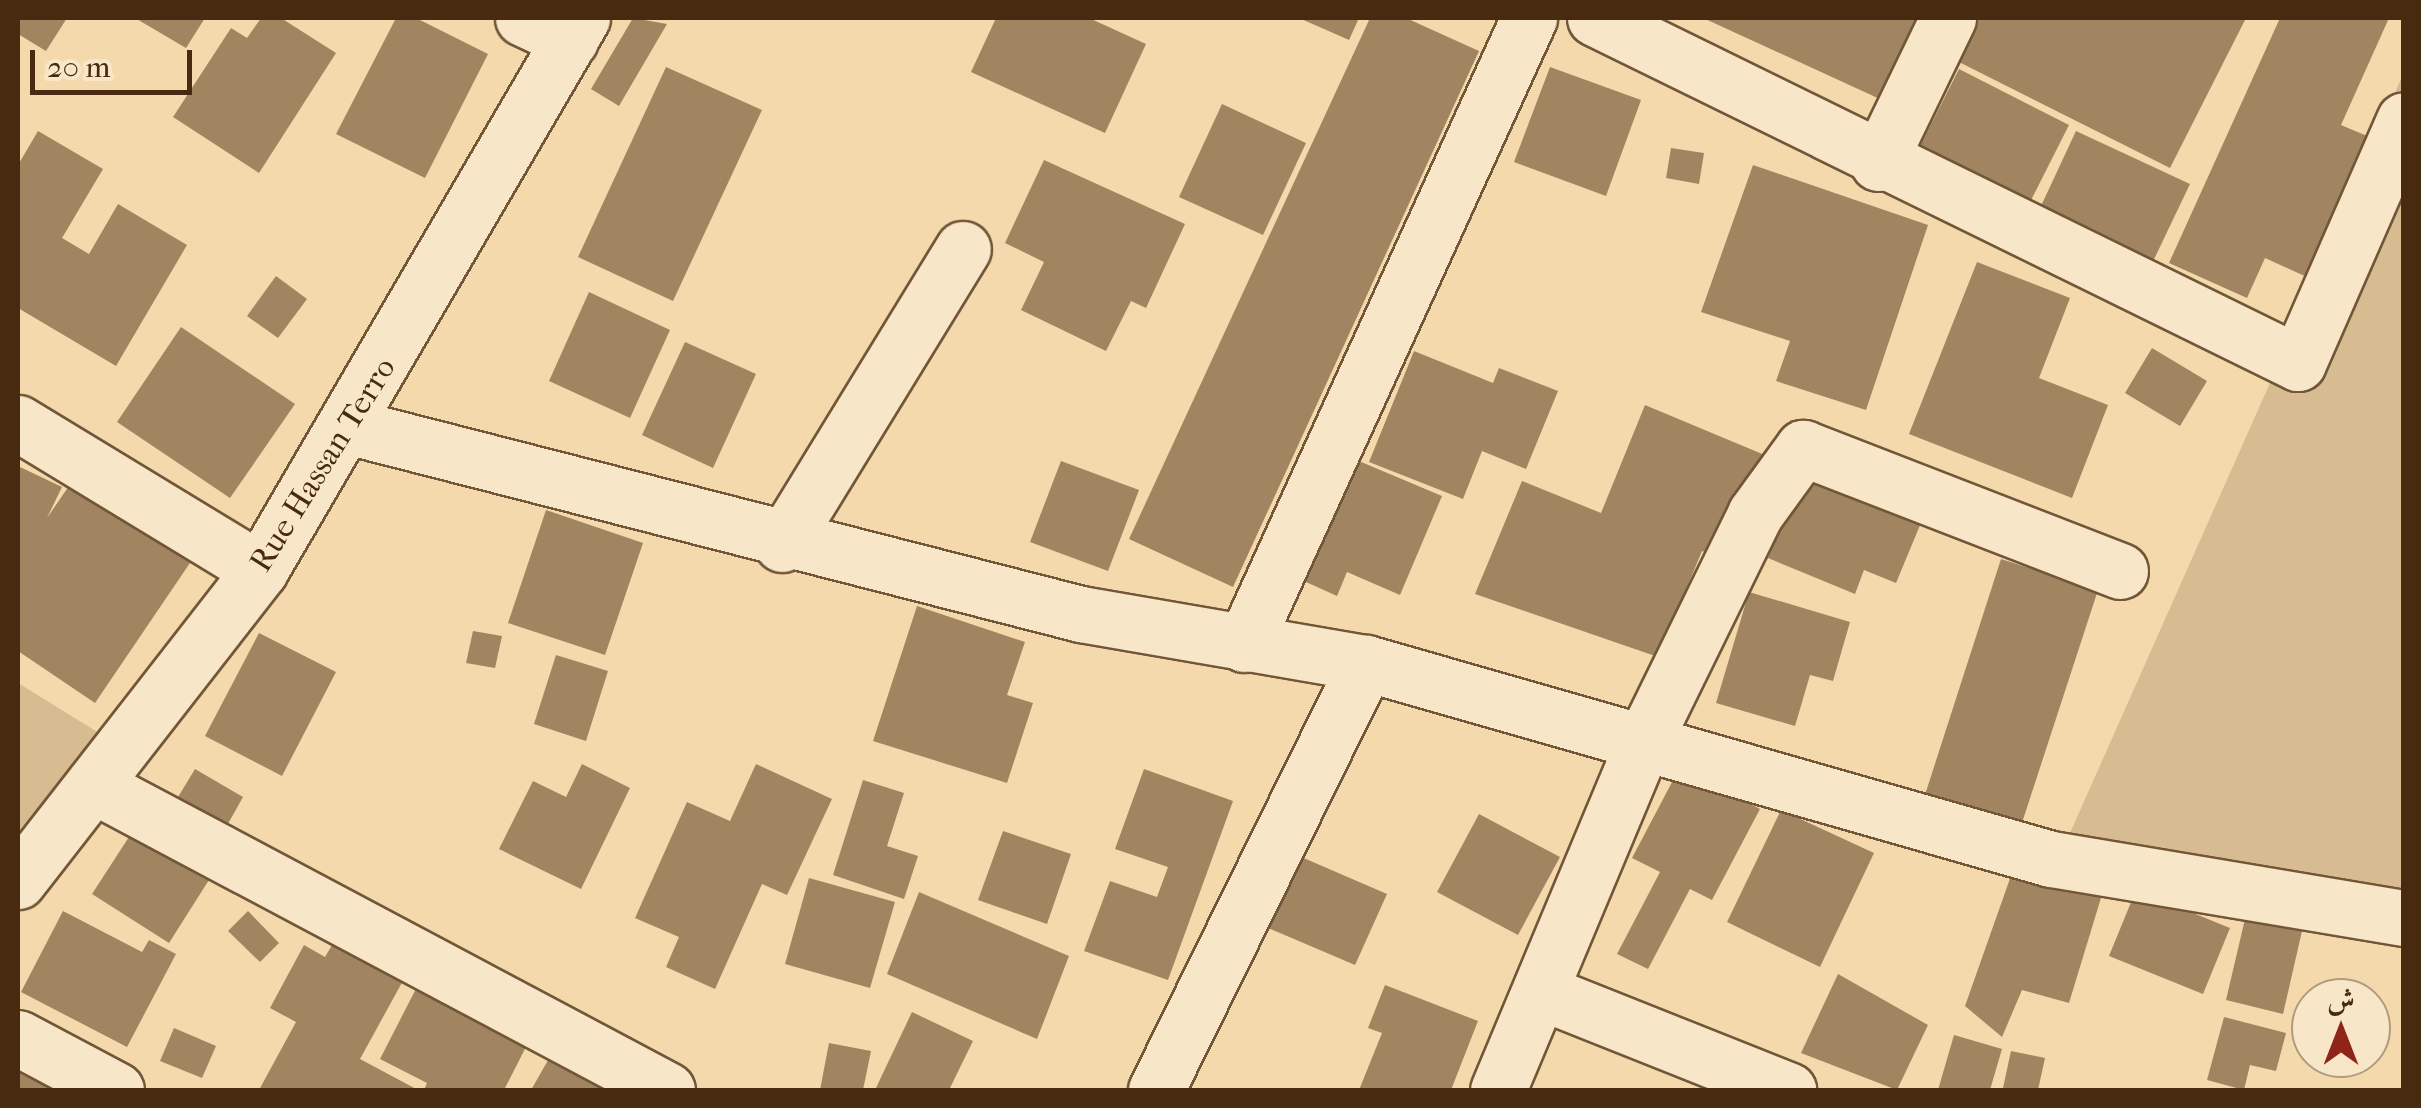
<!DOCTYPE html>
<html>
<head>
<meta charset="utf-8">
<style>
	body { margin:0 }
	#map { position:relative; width:2421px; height:1108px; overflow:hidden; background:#f4d9ac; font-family:"IM FELL French Canon",Amiri,serif }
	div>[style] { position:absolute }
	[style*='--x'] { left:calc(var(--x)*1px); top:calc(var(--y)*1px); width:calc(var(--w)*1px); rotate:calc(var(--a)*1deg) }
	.green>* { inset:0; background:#d7bb91 }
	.building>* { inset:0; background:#a18561 }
	.roads { filter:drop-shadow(2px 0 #725637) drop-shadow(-2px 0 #725637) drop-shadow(0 2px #725637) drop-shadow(0 -2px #725637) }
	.minor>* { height:55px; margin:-27.5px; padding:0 27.5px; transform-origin:27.5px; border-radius:27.5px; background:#f8e6c9 }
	span { translate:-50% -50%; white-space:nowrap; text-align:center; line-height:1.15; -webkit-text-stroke:8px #f8e6c9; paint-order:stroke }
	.street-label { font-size:32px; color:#472a10 }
	.frame { position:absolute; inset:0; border:20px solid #472a10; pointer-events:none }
	.north { position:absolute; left:2291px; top:978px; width:100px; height:100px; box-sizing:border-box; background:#f8e6c9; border:2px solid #b19b7f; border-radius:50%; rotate:0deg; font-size:28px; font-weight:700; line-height:40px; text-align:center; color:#472a10 }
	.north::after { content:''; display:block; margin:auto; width:35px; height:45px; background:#8f2418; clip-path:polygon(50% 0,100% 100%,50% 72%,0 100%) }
	.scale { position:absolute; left:30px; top:50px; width:162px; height:45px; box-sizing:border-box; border:5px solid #472a10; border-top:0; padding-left:12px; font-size:30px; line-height:35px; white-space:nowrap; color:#472a10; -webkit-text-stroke:8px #f8e6c9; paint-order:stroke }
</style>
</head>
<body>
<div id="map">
	<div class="green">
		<div style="clip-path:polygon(2403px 74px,2403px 898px,2066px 842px,2274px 374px)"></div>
		<div style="clip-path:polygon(18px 683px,99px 733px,18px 834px)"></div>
	</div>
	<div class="building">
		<div style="clip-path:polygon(18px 18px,67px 18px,46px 51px,18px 34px)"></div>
		<div style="clip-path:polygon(135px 18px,205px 18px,186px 48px)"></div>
		<div style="clip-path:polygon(261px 18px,281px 18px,336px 53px,259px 173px,173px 117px,231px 28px,247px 38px)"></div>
		<div style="clip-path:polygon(396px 18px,416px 18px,488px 54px,425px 178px,336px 134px)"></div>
		<div style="clip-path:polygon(633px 18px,667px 24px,619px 106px,591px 89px)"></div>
		<div style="clip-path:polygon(996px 18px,1089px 18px,1146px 44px,1105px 133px,971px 72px)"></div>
		<div style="clip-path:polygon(1299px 18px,1359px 18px,1349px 40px)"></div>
		<div style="clip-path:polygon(1370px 18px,1406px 18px,1479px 51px,1233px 587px,1129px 539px)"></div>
		<div style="clip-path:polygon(1703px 18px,1920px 18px,1882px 100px)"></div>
		<div style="clip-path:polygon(1977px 18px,2246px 18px,2170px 168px,1955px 60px)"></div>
		<div style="clip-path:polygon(2280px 18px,2389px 18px,2341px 125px,2372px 138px,2309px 278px,2265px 258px,2247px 298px,2169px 263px)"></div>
		<div style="clip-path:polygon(666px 67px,762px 110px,673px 301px,578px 257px)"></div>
		<div style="clip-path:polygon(1550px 67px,1641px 100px,1606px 196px,1514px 162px)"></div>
		<div style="clip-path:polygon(1959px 69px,2069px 125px,2024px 214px,1914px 158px)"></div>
		<div style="clip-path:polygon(1222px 104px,1306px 143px,1263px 235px,1179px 197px)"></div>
		<div style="clip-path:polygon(38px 131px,103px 169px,62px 238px,89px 254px,118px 204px,187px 245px,116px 366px,18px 308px,18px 165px)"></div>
		<div style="clip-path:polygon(2076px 131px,2190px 184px,2147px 274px,2034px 221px)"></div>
		<div style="clip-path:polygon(1671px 148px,1704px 153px,1699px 184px,1666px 178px)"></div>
		<div style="clip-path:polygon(1044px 160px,1185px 224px,1146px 308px,1131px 301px,1106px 351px,1021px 310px,1044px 262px,1005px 243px)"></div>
		<div style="clip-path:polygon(1753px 165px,1928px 225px,1866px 410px,1776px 381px,1790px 341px,1701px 312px)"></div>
		<div style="clip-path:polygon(1977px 262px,2070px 298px,2039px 378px,2108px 405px,2072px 498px,1909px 434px)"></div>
		<div style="clip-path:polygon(276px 276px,307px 299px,278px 338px,247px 316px)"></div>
		<div style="clip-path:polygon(589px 292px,670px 330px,630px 418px,549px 381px)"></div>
		<div style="clip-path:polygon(181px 327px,295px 404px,230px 498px,117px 422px)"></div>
		<div style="clip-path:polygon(685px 342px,756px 374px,713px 468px,642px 435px)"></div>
		<div style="clip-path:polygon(2152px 348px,2207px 381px,2180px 426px,2125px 393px)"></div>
		<div style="clip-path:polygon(1414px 351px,1493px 383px,1499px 368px,1558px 391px,1526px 469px,1482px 451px,1463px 499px,1369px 462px)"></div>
		<div style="clip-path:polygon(1645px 405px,1767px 456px,1724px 560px,1702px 551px,1658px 657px,1475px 594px,1522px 481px,1601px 513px)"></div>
		<div style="clip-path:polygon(1347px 456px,1442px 496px,1400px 595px,1347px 572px,1337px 596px,1295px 577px)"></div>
		<div style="clip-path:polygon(1061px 461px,1139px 490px,1108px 571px,1030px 542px)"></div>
		<div style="clip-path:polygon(18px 466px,62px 487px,47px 518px,73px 480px,192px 560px,95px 703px,18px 651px)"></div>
		<div style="clip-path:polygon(1804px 469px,1923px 518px,1896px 583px,1864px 570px,1855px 594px,1768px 558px)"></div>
		<div style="clip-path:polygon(546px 510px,643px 543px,605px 655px,508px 623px)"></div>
		<div style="clip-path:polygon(2001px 559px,2098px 590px,2019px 832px,1923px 801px)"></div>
		<div style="clip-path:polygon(1749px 592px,1850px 622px,1833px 681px,1810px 675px,1795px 726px,1716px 703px)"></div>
		<div style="clip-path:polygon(917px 606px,1025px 642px,1007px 695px,1033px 703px,1007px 783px,873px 741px)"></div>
		<div style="clip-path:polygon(473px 631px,502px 636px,495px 668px,466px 663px)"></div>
		<div style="clip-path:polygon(259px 633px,336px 672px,282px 776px,205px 736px)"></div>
		<div style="clip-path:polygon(556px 655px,608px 671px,586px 741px,534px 724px)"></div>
		<div style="clip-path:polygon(582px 764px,630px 788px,581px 889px,499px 849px,533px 781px,566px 797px)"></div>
		<div style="clip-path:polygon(756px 764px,832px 799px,787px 895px,762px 884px,715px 989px,666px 967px,679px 937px,635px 918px,687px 802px,730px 821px)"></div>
		<div style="clip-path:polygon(1680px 767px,1760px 809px,1712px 900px,1690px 889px,1648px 969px,1617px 954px,1660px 872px,1632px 858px)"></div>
		<div style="clip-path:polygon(195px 769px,243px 797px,224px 831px,175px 802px)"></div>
		<div style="clip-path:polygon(1144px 769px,1233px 801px,1168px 980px,1084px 951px,1110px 881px,1157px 897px,1168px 867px,1115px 849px)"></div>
		<div style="clip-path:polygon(863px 780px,904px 793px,887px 846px,918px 856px,904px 899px,833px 875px)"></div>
		<div style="clip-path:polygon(1781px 810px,1874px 853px,1820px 967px,1727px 922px)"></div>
		<div style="clip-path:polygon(1479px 814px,1560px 857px,1518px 935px,1437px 892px)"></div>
		<div style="clip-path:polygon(138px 823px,214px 872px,169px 943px,92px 894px)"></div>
		<div style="clip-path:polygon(1003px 831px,1071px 854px,1047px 924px,978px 900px)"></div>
		<div style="clip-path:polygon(1299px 856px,1387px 894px,1355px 965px,1268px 928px)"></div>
		<div style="clip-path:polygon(2013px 870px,2104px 888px,2069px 1003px,2022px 990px,2002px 1037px,1965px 1006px)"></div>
		<div style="clip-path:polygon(809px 878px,895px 902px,870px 988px,785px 964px)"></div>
		<div style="clip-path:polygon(2136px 890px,2230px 928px,2203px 994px,2109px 956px)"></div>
		<div style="clip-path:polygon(919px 892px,1069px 956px,1037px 1039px,887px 974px)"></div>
		<div style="clip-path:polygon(63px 911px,142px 952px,149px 940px,176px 954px,127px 1047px,21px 992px)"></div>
		<div style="clip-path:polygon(248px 911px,279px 943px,260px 962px,228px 931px)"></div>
		<div style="clip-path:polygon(2245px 919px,2302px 931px,2283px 1014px,2226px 1000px)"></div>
		<div style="clip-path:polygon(341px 930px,410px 968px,360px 1059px,418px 1090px,259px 1090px,296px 1022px,270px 1008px,304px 945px,325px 957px)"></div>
		<div style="clip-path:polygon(1838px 974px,1928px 1025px,1897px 1090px,1801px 1053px)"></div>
		<div style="clip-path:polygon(422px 977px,533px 1033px,504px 1090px,424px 1090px,427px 1083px,380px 1059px)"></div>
		<div style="clip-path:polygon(1385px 985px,1478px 1021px,1451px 1090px,1359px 1090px,1382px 1033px,1368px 1028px)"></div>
		<div style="clip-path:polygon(912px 1012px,973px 1041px,949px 1090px,875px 1090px)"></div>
		<div style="clip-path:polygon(2224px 1017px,2286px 1033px,2276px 1071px,2250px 1065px,2244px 1090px,2207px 1080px)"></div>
		<div style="clip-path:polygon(174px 1028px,216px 1046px,202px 1078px,160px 1061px)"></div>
		<div style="clip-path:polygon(1954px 1035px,2002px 1049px,1990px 1090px,1938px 1090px)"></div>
		<div style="clip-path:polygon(829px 1043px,871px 1051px,863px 1090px,820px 1090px)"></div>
		<div style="clip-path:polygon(555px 1048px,631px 1090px,531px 1090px)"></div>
		<div style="clip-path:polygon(2011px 1051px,2045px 1058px,2038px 1090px,2003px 1088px)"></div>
		<div style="clip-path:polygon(18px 1068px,64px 1090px,18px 1090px)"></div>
	</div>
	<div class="roads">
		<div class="minor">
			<div style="--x:523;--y:18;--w:52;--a:25.1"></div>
			<div style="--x:1595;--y:18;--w:783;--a:26.14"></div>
			<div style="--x:2298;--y:363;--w:265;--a:-66.4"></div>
			<div style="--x:1878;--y:163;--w:161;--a:-64.2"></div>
			<div style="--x:18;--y:423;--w:283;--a:31.3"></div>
			<div style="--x:351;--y:427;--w:754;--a:14.37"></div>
			<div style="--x:1081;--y:614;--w:289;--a:9.8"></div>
			<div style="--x:1366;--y:663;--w:712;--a:15.97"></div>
			<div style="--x:2051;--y:859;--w:358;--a:9.5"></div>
			<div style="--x:782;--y:544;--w:346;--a:-58.5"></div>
			<div style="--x:1244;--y:644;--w:688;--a:-65.52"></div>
			<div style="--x:93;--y:785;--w:650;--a:27.98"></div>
			<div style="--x:18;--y:881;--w:394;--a:-52.1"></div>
			<div style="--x:260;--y:570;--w:639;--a:-59.74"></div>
			<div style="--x:1544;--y:993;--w:263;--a:21.7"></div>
			<div style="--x:18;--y:1038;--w:111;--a:28"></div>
			<div style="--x:1156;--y:1090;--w:476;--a:-63.8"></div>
			<div style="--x:1498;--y:1090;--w:374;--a:-67.3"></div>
			<div style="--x:1642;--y:745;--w:257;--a:-63.9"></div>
			<div style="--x:1755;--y:514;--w:82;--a:-54"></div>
			<div style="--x:1803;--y:448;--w:340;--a:21.2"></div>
		</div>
	</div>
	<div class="street-label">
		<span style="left:323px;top:465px;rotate:-58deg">Rue Hassan Terro</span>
	</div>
	<div class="frame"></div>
	<div class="north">ش</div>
	<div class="scale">20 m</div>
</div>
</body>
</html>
